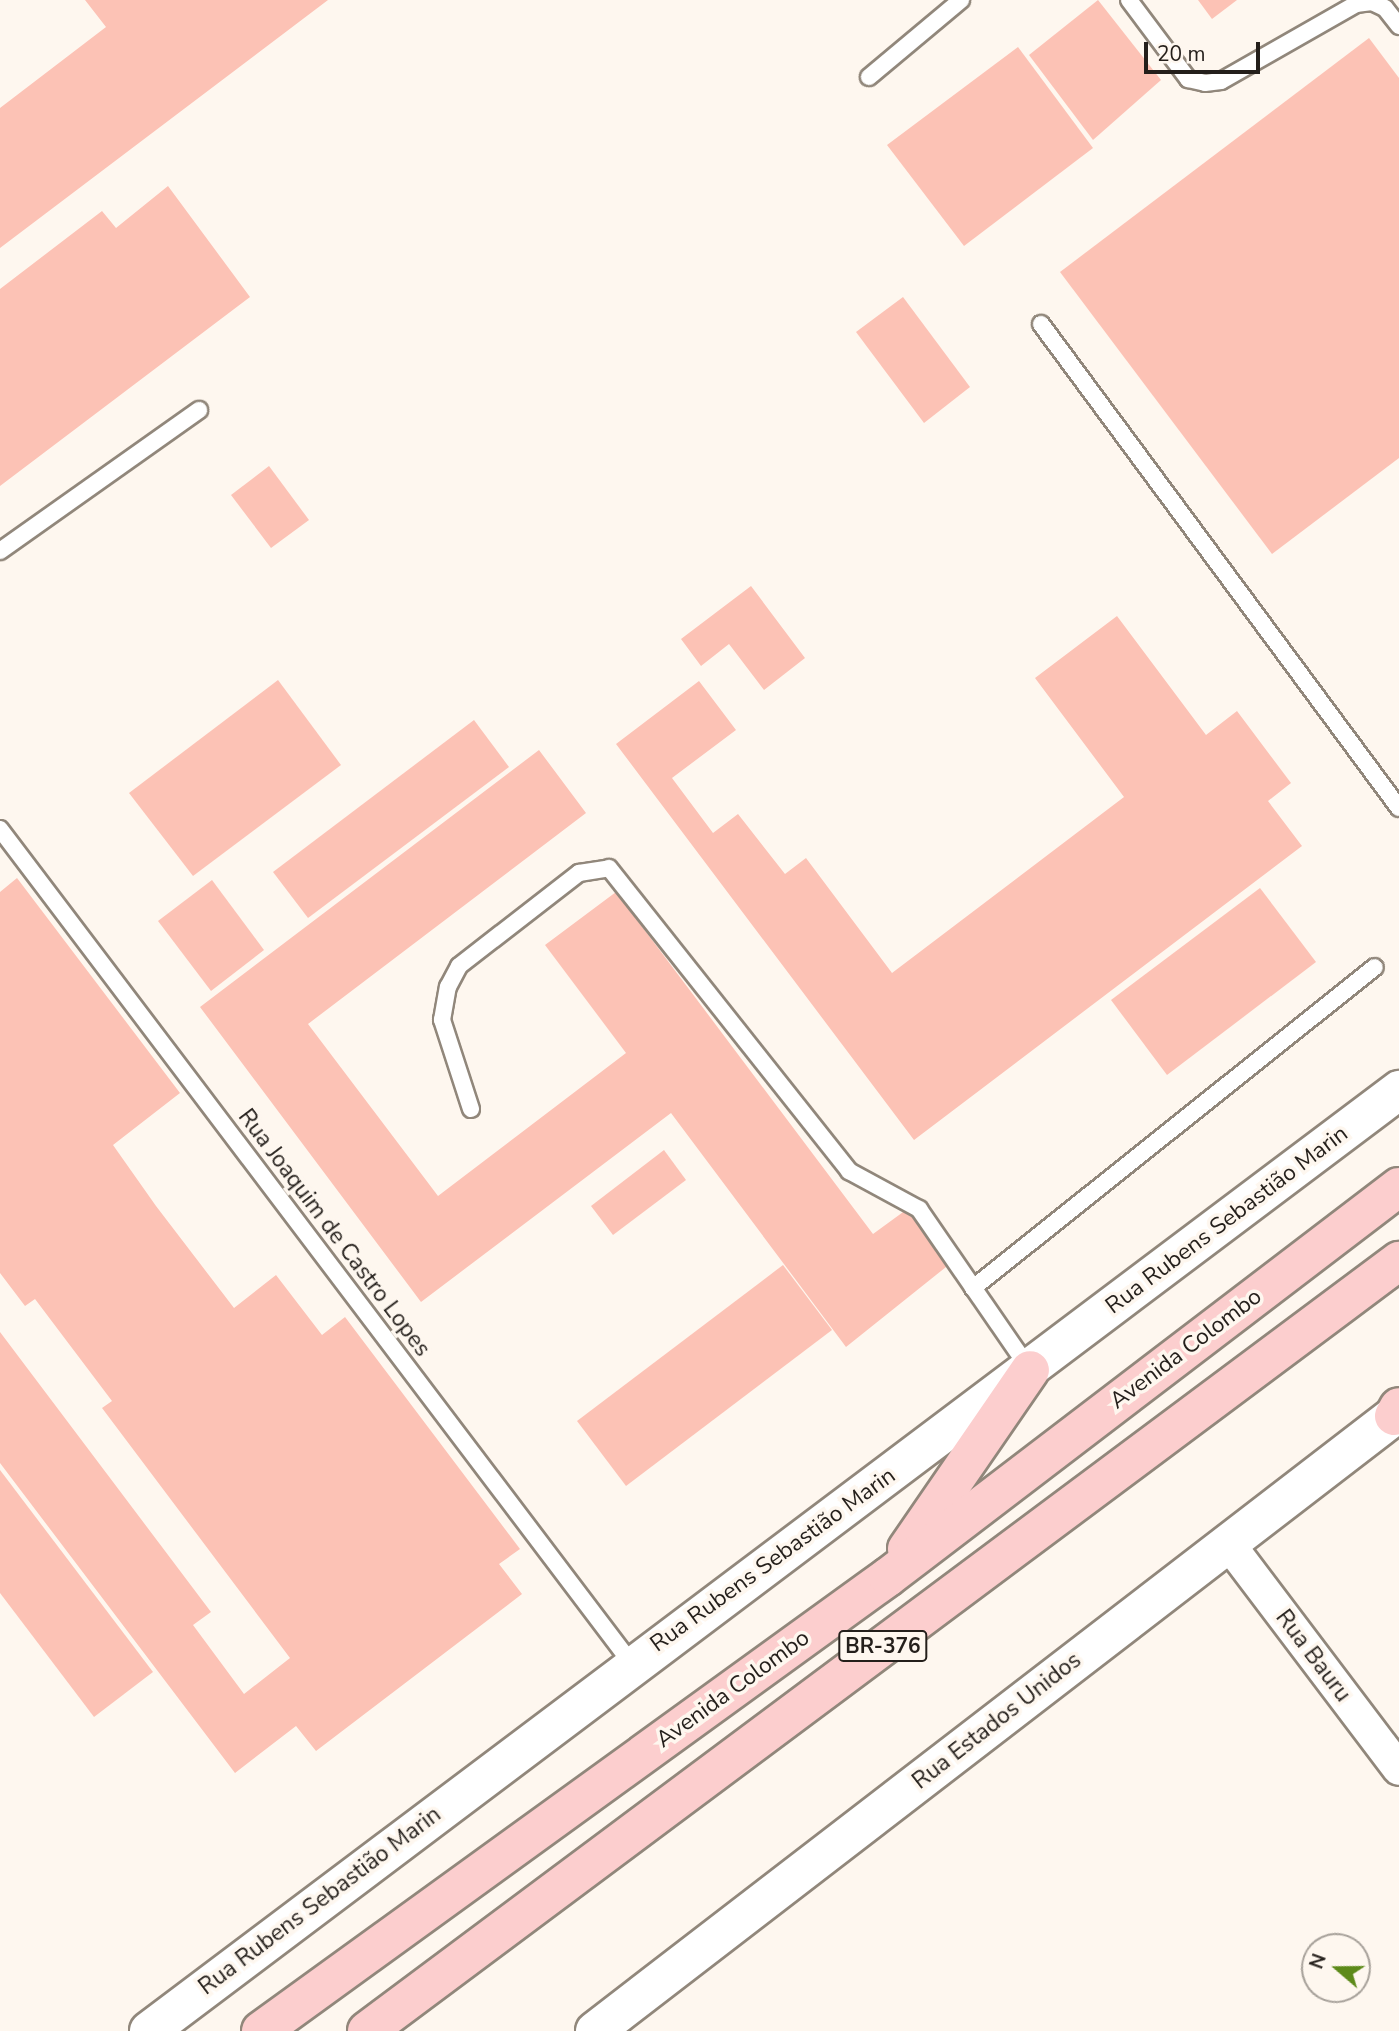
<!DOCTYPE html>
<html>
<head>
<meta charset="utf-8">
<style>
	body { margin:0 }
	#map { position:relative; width:1399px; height:2031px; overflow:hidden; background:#fef7ef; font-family:"Nunito Sans",sans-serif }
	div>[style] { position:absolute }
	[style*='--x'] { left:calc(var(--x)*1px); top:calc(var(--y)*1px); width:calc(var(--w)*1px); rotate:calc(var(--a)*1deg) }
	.building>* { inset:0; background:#fcc2b5 }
	.roads { filter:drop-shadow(2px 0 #91877b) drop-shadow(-2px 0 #91877b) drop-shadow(0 2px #91877b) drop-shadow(0 -2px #91877b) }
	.lane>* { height:16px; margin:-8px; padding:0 8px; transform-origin:8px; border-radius:8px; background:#fff }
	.street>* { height:32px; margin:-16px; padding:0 16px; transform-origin:16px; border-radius:16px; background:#fff }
	.secondary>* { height:38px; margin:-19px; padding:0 19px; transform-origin:19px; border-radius:19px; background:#fff }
	.primary>* { height:38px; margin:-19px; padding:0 19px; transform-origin:19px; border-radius:19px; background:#fccece }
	span { translate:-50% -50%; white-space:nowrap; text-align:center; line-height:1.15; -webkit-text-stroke:7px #fef7ef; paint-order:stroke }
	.shield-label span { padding:2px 5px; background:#fef7ef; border:2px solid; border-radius:5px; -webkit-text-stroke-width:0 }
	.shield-label { font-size:21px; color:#241f1b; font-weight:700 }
	.street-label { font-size:23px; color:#241f1b }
	.north { position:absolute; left:1301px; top:1933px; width:70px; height:70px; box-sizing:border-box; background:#fef7ef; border:2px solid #a7a19a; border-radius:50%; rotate:290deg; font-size:19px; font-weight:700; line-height:28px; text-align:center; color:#241f1b }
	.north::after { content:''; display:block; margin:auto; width:24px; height:32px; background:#5d8a1a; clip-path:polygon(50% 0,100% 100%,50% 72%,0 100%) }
	.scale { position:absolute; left:1144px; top:42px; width:116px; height:32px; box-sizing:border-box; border:4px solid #241f1b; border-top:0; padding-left:9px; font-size:21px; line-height:24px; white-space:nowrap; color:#241f1b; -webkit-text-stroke:5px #fef7ef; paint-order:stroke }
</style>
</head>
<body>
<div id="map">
	<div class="building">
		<div style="clip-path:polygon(85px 0,328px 0,0 248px,0 108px,106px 27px)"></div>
		<div style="clip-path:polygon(1098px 0,1161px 80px,1093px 140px,1029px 55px)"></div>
		<div style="clip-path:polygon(1198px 0,1237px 0,1212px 19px)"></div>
		<div style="clip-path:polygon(1369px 38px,1399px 78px,1399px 458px,1272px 554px,1060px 272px)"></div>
		<div style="clip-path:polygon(1018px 47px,1093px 148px,964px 246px,887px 145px)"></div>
		<div style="clip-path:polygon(168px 186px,250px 297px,0 486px,0 289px,102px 211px,116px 228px)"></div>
		<div style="clip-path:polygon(903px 297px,970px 387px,924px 423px,856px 332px)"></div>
		<div style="clip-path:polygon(269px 466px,309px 520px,271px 548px,231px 495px)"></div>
		<div style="clip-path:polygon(751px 586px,805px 658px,764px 690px,729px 644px,701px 666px,681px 639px)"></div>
		<div style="clip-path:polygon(1117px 616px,1206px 735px,1237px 711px,1291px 783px,1268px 801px,1302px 846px,914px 1140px,616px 744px,699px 681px,736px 730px,672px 778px,713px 833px,738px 814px,785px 874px,806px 858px,892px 973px,1124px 797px,1035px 678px)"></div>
		<div style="clip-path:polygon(278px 680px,341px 765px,193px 876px,129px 793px)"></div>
		<div style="clip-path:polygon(474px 720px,509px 767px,308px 918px,273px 872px)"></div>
		<div style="clip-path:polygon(539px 750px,586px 813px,308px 1024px,438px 1196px,626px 1053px,545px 945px,616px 892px,873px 1234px,910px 1207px,951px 1263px,846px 1347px,671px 1113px,421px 1302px,200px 1007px)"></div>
		<div style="clip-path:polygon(17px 878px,180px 1093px,113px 1145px,156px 1206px,234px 1308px,276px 1275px,322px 1335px,345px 1317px,520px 1549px,499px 1564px,522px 1594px,316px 1751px,296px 1726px,235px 1773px,0 1463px,0 1332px,211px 1612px,193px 1625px,244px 1694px,290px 1658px,102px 1408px,112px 1401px,35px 1299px,25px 1306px,0 1273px,0 892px)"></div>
		<div style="clip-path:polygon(212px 880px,264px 950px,211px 991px,158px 921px)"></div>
		<div style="clip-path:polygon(1260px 888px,1316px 962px,1167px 1075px,1111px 1000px)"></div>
		<div style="clip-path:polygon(664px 1150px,686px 1180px,613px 1235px,591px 1206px)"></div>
		<div style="clip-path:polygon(783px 1265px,832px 1330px,626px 1486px,577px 1421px)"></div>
		<div style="clip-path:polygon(0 1470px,153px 1672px,94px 1717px,0 1593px)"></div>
	</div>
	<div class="roads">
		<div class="lane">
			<div style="--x:1129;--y:0;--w:99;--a:53.2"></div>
			<div style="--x:1188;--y:79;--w:17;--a:13"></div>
			<div style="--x:1205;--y:83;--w:16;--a:-7"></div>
			<div style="--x:1221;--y:81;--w:155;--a:-29.7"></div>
			<div style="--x:1356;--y:4;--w:16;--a:-7"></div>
			<div style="--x:1372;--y:2;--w:14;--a:25"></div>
			<div style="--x:1385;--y:8;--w:23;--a:52"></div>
			<div style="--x:869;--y:77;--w:120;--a:-39.9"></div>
			<div style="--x:1041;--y:324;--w:602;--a:53.51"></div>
			<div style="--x:0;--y:551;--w:244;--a:-35.3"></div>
			<div style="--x:0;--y:829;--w:1047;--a:52.88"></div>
			<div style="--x:471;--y:1109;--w:94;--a:-108"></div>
			<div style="--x:442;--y:1020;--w:34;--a:-80"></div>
			<div style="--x:448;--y:987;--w:24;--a:-62"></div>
			<div style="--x:459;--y:966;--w:152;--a:-37.8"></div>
			<div style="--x:579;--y:873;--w:30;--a:-9"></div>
			<div style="--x:609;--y:868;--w:387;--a:51.6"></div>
			<div style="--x:849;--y:1171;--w:80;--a:28.5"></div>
			<div style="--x:919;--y:1209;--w:196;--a:55.4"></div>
			<div style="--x:973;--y:1288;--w:514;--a:-38.61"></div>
		</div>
		<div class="street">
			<div style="--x:1228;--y:1543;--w:283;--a:52.9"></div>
		</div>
		<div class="secondary">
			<div style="--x:149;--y:2031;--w:1565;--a:-36.97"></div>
			<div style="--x:595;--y:2031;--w:1015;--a:-37.59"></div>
		</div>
		<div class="primary">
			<div style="--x:1394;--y:1416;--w:10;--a:-61"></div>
			<div style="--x:907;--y:1549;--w:217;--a:-55.5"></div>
			<div style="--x:261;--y:2031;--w:774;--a:-35.91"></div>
			<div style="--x:888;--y:1577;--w:643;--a:-37.35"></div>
			<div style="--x:367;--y:2031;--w:1288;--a:-36.73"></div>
		</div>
	</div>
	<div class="shield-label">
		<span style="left:883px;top:1646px">BR-376</span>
	</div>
	<div class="street-label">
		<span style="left:1227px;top:1220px;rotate:-37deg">Rua Rubens Sebastião Marin</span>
		<span style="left:334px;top:1233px;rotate:53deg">Rua Joaquim de Castro Lopes</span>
		<span style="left:1186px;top:1349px;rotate:-37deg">Avenida Colombo</span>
		<span style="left:773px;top:1560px;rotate:-36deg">Rua Rubens Sebastião Marin</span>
		<span style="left:1313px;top:1656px;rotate:53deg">Rua Bauru</span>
		<span style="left:733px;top:1689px;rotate:-36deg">Avenida Colombo</span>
		<span style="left:997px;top:1721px;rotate:-38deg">Rua Estados Unidos</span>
		<span style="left:320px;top:1901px;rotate:-37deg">Rua Rubens Sebastião Marin</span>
	</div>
	<div class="north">N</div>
	<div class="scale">20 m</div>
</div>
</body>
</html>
